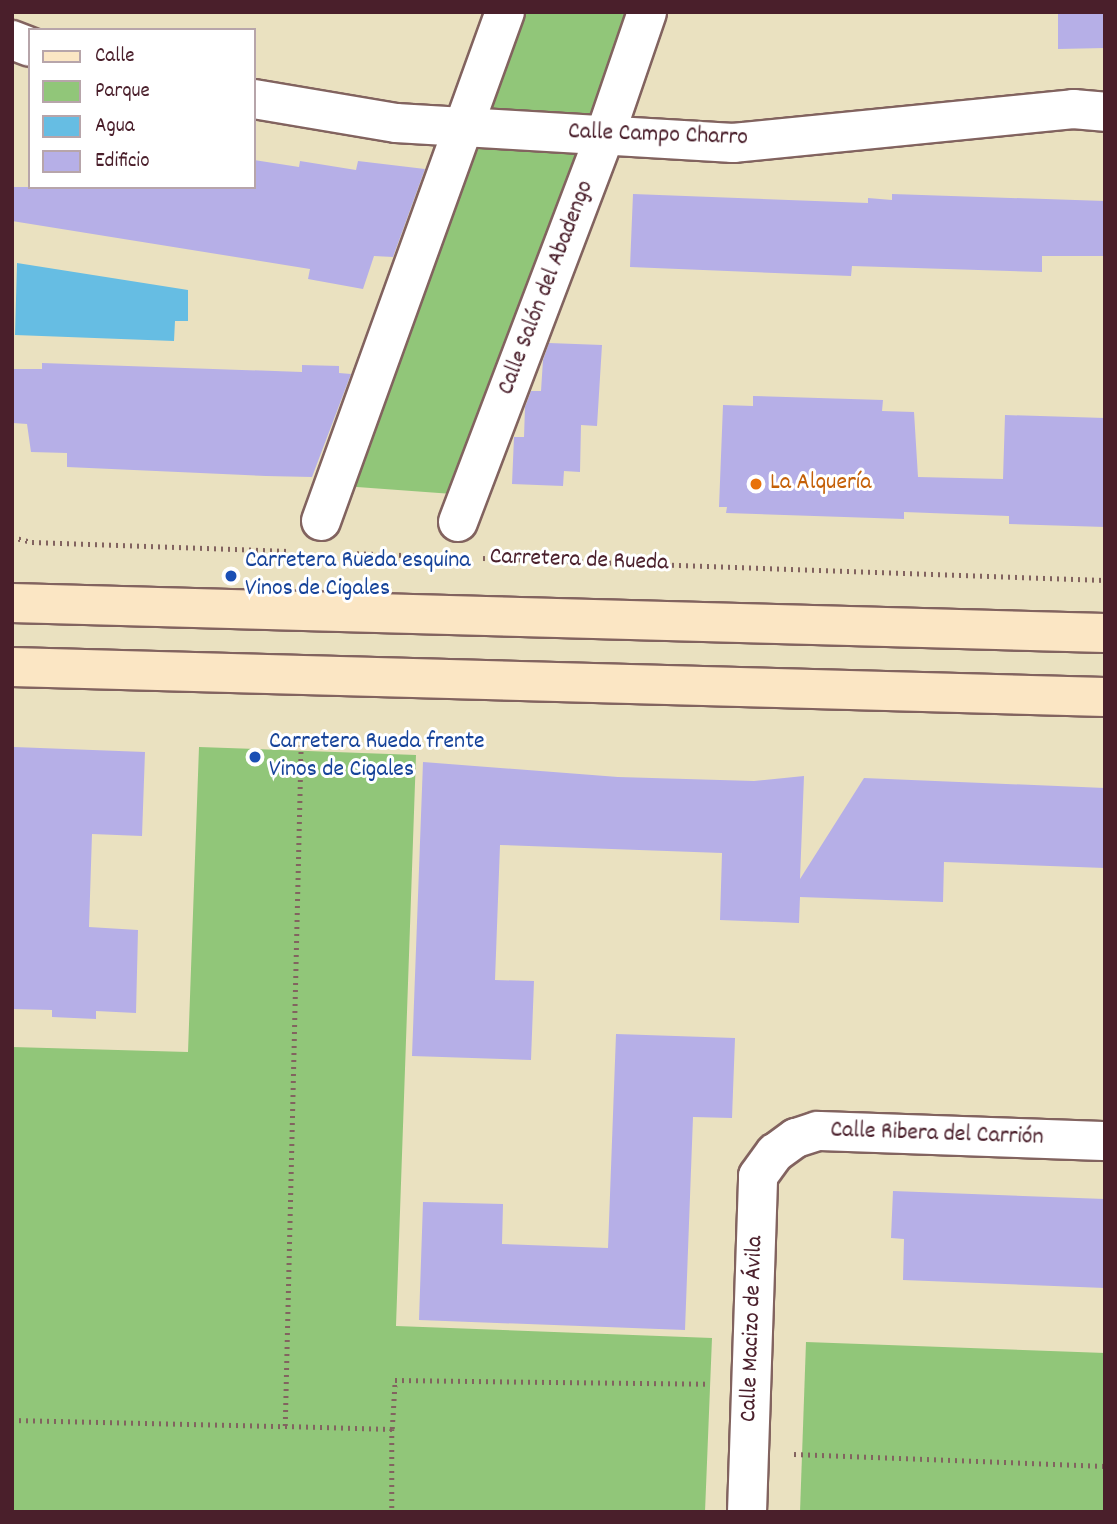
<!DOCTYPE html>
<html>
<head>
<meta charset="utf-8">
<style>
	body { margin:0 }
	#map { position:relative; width:1117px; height:1524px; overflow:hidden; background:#eae1c0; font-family:Dekko,sans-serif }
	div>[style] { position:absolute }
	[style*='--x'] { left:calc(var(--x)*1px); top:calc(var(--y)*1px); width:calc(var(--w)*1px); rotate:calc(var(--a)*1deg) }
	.green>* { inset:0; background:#91c679 }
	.water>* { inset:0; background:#66bde3 }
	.building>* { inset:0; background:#b6afe7 }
	.path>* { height:4.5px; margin-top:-2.25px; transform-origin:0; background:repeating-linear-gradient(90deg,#82635f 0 2px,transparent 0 7px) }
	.roads { filter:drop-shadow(2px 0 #82635f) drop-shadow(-2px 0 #82635f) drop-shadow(0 2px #82635f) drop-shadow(0 -2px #82635f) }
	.street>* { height:38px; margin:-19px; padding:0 19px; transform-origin:19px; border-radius:19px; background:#fff }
	.secondary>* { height:38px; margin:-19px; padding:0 19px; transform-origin:19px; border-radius:19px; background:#fbe6c4 }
	.dots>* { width:19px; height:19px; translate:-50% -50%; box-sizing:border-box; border:4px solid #fff; border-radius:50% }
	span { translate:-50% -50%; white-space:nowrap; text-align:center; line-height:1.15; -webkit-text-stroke:6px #fff; paint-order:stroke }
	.street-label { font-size:24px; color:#4a1f2b }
	.food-label { font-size:24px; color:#c56008 }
	.left { translate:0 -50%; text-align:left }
	.transit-label { font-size:24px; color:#164399 }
	.frame { position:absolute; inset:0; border:14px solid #4a1f2b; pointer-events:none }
	.legend { position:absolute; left:28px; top:28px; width:228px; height:161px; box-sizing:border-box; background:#fff; border:2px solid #b7a5aa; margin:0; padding:9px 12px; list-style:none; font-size:21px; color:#4a1f2b }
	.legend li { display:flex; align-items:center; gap:14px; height:35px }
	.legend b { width:35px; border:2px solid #b7a5aa }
</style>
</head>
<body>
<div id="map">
	<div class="green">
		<div style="clip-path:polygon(488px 12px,647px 12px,480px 496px,316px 484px)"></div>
		<div style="clip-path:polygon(199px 747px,416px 755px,396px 1326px,712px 1338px,705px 1512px,12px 1512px,12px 1047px,188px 1052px)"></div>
		<div style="clip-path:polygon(806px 1342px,1105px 1353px,1105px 1512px,800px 1512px)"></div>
	</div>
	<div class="water">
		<div style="clip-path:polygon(17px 263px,188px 290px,188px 321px,175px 321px,174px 341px,15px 335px)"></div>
	</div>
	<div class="building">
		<div style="clip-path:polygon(1058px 12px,1105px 12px,1105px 48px,1058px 49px)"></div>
		<div style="clip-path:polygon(254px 160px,299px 167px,300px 161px,356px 170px,358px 161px,425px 169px,393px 257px,374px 256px,363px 289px,308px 279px,310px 269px,12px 221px,12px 187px,254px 187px)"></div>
		<div style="clip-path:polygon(633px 194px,868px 203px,868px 198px,892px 200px,892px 194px,1105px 201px,1105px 256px,1042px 256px,1042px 272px,852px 266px,851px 276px,630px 267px)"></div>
		<div style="clip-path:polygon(549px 343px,602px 345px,597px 426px,581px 425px,580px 472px,564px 471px,563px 486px,512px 484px,514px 437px,524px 437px,525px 407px,531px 391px,541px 391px,543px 360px)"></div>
		<div style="clip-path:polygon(42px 363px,302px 372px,302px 365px,339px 366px,339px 373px,351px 374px,312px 477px,266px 476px,67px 467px,67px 453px,31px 452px,27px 424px,13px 423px,14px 369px,42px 369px)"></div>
		<div style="clip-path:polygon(753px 396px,883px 400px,882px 411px,914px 412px,918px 477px,1003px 479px,1005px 415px,1105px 418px,1105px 527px,1009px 524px,1009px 516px,904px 512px,904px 519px,726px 513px,727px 507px,719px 507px,723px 405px,753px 406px)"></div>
		<div style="clip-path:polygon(14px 747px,145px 752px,142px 836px,92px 834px,89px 927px,138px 930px,136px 1013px,96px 1011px,96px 1019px,52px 1017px,52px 1010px,12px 1009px)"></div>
		<div style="clip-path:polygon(423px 762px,618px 777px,754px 781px,804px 776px,800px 879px,864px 778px,1105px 788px,1105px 868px,944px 862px,943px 902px,800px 897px,799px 923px,720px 920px,722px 853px,500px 845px,495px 980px,534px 981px,531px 1060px,412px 1056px)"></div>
		<div style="clip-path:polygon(616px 1034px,735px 1038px,732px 1118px,693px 1117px,685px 1330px,419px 1320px,423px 1202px,503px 1204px,502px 1244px,608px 1248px)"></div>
		<div style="clip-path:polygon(893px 1191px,1105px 1199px,1105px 1288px,903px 1280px,904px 1239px,891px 1238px)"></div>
	</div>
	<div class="path">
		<div style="--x:12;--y:537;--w:21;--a:14"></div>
		<div style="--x:32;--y:542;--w:257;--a:2"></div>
		<div style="--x:350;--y:553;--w:79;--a:2.2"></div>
		<div style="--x:483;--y:558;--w:622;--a:2.03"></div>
		<div style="--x:12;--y:1420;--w:273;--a:1.3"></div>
		<div style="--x:285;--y:1426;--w:684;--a:-88.66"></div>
		<div style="--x:285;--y:1426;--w:107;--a:1.6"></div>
		<div style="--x:392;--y:1429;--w:83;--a:90"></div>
		<div style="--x:392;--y:1429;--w:49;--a:-86.5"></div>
		<div style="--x:395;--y:1380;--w:314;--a:0.7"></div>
		<div style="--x:794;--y:1454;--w:311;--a:2.2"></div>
	</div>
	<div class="roads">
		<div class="street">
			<div style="--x:12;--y:40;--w:19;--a:21"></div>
			<div style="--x:254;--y:99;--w:144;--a:9.6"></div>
			<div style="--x:396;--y:123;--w:338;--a:3.4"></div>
			<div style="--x:733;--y:143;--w:342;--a:-5.7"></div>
			<div style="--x:1073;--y:109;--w:32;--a:5"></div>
			<div style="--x:321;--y:521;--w:541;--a:-70.13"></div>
			<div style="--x:458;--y:522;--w:414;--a:-69.2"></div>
			<div style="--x:605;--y:135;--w:130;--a:-71.1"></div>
			<div style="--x:747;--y:1512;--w:336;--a:-88.1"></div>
			<div style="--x:758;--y:1176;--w:29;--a:-54"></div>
			<div style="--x:775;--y:1153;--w:26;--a:-36"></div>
			<div style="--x:796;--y:1138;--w:23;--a:-18"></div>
			<div style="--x:818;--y:1131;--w:287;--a:2"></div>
		</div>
		<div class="secondary">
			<div style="--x:12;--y:603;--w:1093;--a:1.57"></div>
			<div style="--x:12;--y:667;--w:1093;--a:1.57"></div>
		</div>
	</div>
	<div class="dots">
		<div style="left:756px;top:484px;background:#e8710a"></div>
		<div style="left:231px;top:576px;background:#1a4fb4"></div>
		<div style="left:255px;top:757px;background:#1a4fb4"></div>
	</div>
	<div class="street-label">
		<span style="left:658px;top:136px;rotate:2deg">Calle Campo Charro</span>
		<span style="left:547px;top:288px;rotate:-69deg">Calle Salón del Abadengo</span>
		<span style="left:579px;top:561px;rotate:2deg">Carretera de Rueda</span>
		<span style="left:937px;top:1135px;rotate:2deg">Calle Ribera del Carrión</span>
		<span style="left:753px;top:1329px;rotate:-88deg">Calle Macizo de Ávila</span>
	</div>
	<div class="food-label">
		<span class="left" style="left:770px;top:484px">La Alquería</span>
	</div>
	<div class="transit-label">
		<span class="left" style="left:245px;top:576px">Carretera Rueda esquina<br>Vinos de Cigales</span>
		<span class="left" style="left:269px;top:757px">Carretera Rueda frente<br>Vinos de Cigales</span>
	</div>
	<div class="frame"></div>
	<ul class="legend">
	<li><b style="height:9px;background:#fbe6c4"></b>Calle</li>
	<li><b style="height:19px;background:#91c679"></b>Parque</li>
	<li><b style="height:19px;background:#66bde3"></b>Agua</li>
	<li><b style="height:19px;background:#b6afe7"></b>Edificio</li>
	</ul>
</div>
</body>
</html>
